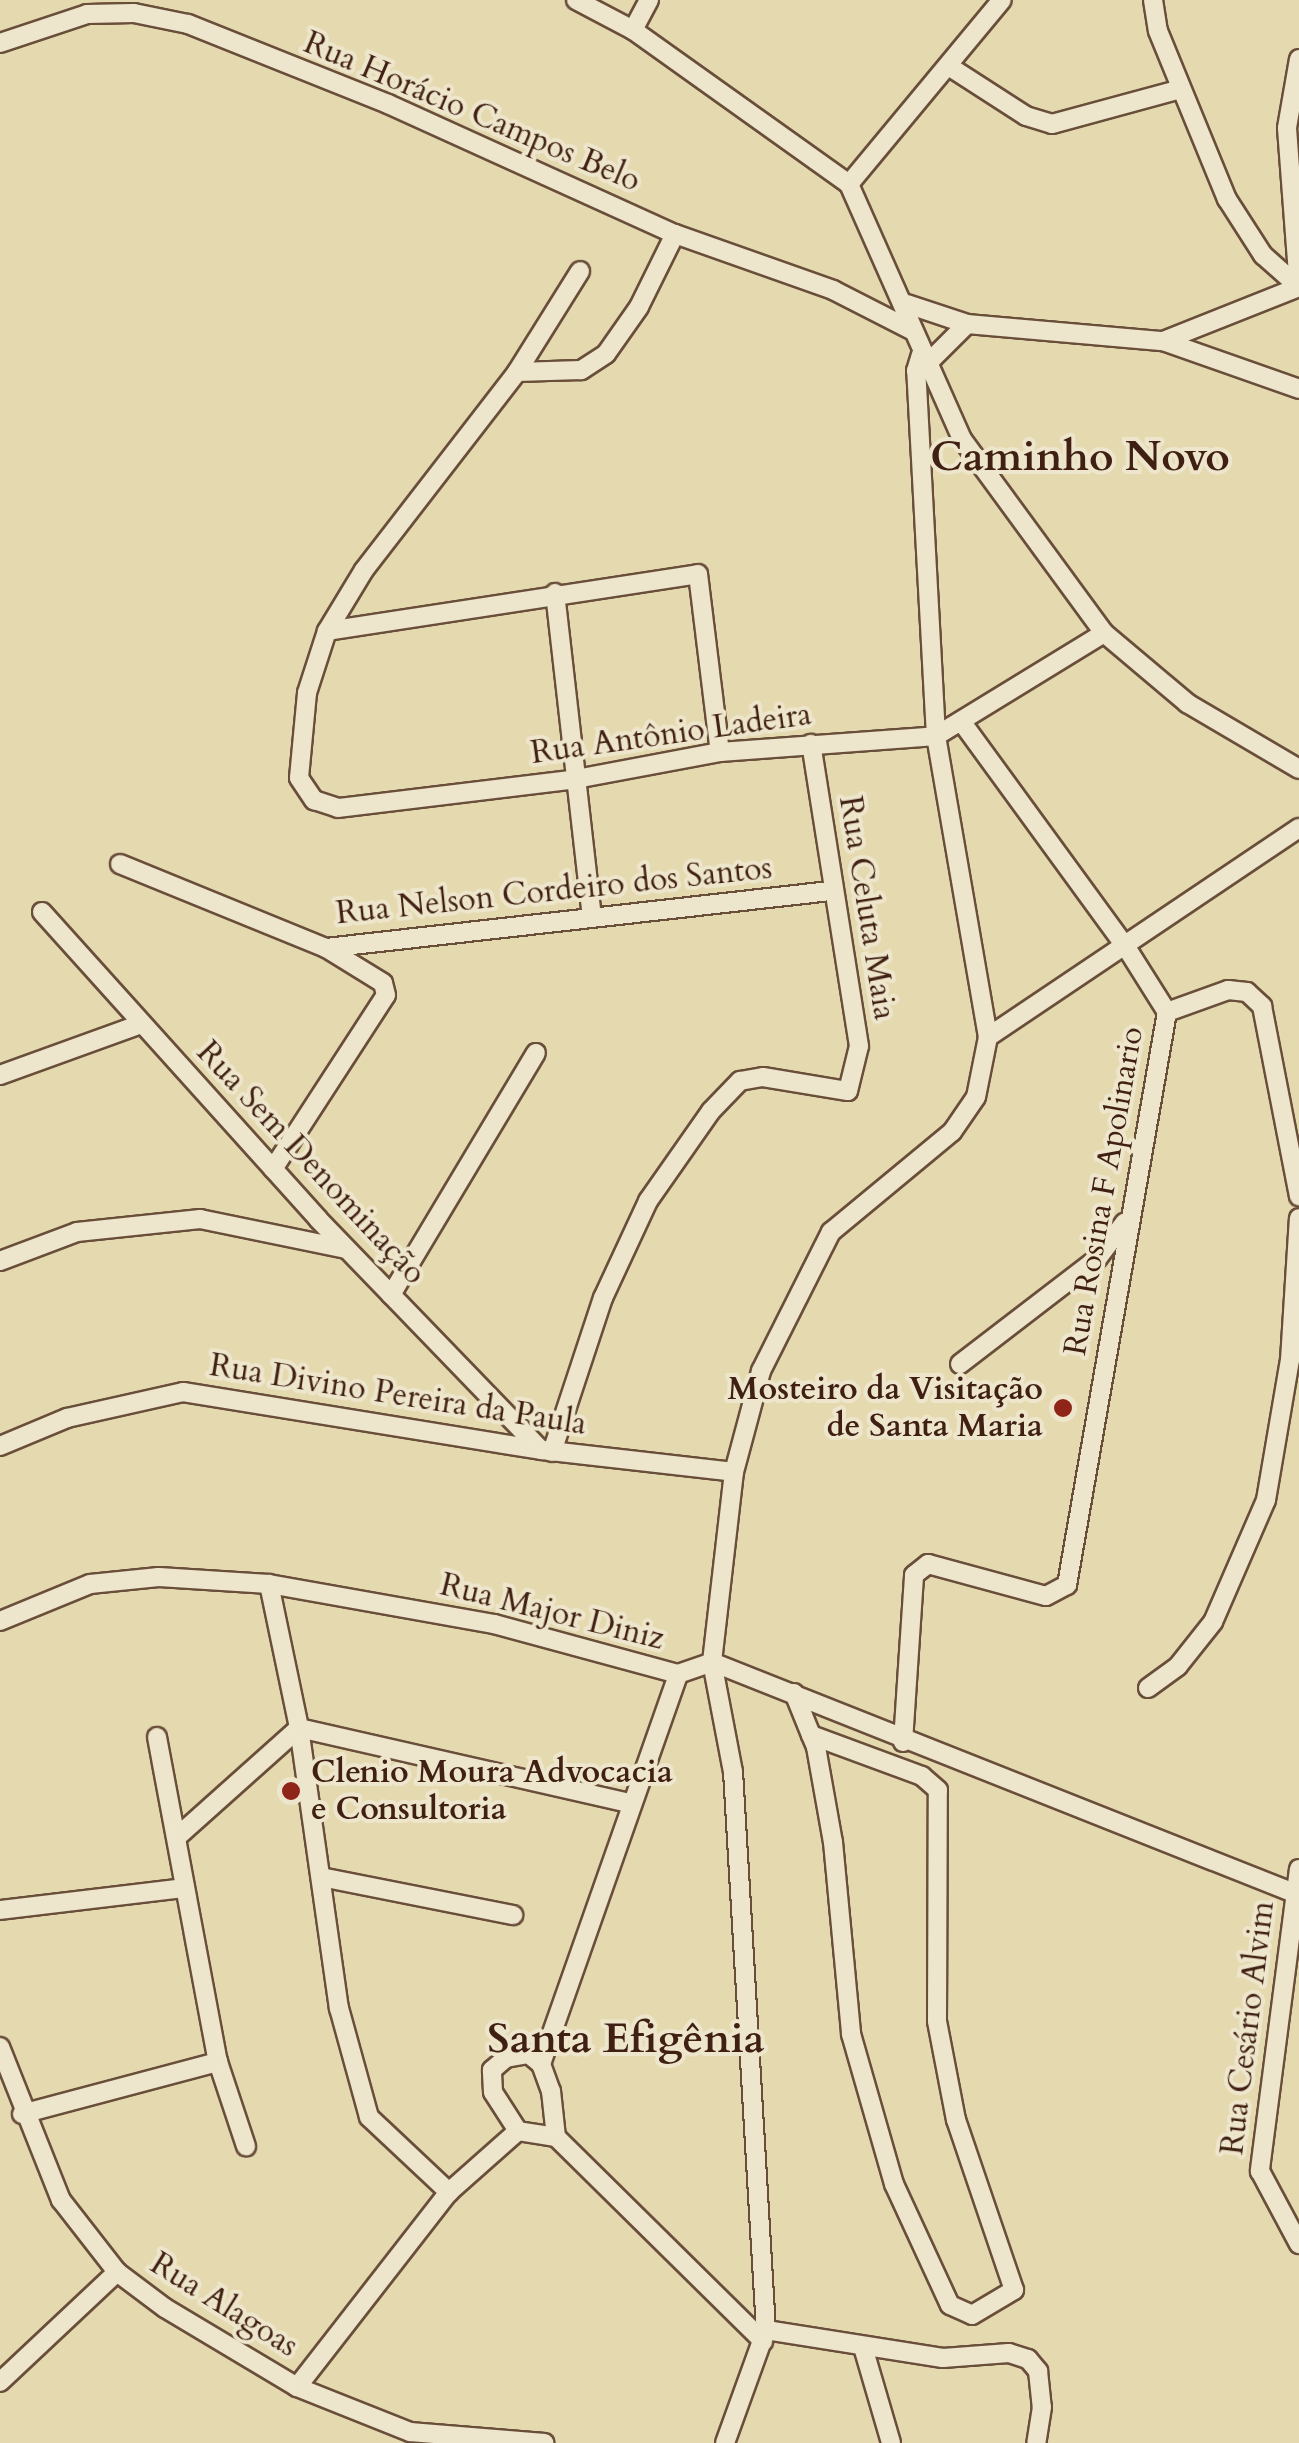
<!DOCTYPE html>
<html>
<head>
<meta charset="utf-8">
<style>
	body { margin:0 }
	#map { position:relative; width:1299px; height:2443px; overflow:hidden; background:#e5d9b0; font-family:Cardo,serif }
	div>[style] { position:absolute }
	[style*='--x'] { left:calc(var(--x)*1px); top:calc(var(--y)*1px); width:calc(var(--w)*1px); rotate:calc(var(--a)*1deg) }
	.roads { filter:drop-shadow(2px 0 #694e3a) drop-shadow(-2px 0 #694e3a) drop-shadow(0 2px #694e3a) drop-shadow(0 -2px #694e3a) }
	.street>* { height:18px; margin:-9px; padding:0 9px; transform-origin:9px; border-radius:9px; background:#eee6cc }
	.dots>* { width:28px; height:28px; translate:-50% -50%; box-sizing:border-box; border:5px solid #eee6cc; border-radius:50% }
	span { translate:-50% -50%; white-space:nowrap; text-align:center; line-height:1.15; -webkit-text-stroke:8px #eee6cc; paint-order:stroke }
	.street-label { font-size:32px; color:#402012 }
	.poi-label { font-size:32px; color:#402012; font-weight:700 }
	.right { translate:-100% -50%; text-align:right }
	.left { translate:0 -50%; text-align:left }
	.district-label { font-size:42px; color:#402012; font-weight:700 }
</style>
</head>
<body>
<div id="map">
	<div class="roads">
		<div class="street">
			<div style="--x:576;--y:0;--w:64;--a:27.8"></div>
			<div style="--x:633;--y:30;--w:265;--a:35.5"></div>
			<div style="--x:849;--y:184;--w:279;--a:66.1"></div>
			<div style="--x:962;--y:439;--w:240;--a:53.8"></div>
			<div style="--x:1104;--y:633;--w:109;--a:40.1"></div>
			<div style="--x:1187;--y:703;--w:130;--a:30.5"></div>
			<div style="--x:1153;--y:0;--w:31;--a:81"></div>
			<div style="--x:1158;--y:31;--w:182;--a:67.7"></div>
			<div style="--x:1227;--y:199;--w:67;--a:57.3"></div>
			<div style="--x:1263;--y:255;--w:48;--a:41.6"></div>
			<div style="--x:633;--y:30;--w:34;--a:-62"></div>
			<div style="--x:0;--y:43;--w:92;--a:-18.4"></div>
			<div style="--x:87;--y:14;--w:47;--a:-1.2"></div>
			<div style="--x:134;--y:13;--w:55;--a:11.5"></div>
			<div style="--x:188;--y:24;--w:215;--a:21.8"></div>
			<div style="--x:388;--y:104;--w:315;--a:24.4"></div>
			<div style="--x:675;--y:234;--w:168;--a:19.5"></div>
			<div style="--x:833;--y:290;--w:88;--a:27.1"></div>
			<div style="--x:1299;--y:59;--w:70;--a:99.9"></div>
			<div style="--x:1287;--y:128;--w:159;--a:85.7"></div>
			<div style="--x:950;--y:67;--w:90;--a:32.8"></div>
			<div style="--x:1026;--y:116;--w:27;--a:17"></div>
			<div style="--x:1052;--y:124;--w:134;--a:-15.2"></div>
			<div style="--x:849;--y:184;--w:239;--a:-50.3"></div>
			<div style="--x:675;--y:234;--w:81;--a:116.3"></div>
			<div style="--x:639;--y:307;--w:57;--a:125.1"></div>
			<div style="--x:606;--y:354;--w:30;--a:147"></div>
			<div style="--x:581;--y:370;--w:64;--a:178.2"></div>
			<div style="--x:517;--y:372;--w:250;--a:127.7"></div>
			<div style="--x:364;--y:570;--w:71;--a:121.2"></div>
			<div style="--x:327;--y:631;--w:65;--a:107.9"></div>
			<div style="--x:307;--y:693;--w:85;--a:95.4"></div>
			<div style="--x:299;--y:778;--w:27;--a:56"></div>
			<div style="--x:314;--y:800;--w:25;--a:18"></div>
			<div style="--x:338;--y:808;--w:240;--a:-6.9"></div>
			<div style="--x:576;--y:779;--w:147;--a:-10.6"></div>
			<div style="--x:720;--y:752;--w:217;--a:-4.2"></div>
			<div style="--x:936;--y:736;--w:197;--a:-31.5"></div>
			<div style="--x:907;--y:304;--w:63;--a:18.4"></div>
			<div style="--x:967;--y:324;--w:197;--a:5"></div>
			<div style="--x:1163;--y:341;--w:146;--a:-21.7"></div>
			<div style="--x:1163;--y:341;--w:144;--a:19.4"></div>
			<div style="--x:925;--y:366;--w:59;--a:-45"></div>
			<div style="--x:517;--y:372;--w:119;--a:-58"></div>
			<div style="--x:555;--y:593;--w:326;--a:83.5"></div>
			<div style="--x:327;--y:631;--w:375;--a:-8.7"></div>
			<div style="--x:698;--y:574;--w:179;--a:83"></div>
			<div style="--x:961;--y:721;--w:280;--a:53.9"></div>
			<div style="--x:1126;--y:947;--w:77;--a:57.8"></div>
			<div style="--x:120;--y:864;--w:222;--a:22.2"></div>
			<div style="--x:326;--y:948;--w:507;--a:-6.45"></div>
			<div style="--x:42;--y:912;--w:413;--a:48"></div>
			<div style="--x:318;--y:1219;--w:321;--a:46"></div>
			<div style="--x:1167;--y:1012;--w:65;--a:-19.8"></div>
			<div style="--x:1228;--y:990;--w:19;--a:6"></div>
			<div style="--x:1247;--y:992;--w:21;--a:43"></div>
			<div style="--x:1262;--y:1006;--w:194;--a:79"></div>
			<div style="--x:988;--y:1037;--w:375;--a:-33.9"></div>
			<div style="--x:0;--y:1075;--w:150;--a:-19.9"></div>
			<div style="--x:273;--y:1169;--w:207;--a:-57"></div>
			<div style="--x:386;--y:995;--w:12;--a:-104"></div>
			<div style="--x:383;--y:983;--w:67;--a:-148.4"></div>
			<div style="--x:0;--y:1261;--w:82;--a:-20.6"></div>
			<div style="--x:77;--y:1232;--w:124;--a:-6"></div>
			<div style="--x:200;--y:1219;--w:149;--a:11.6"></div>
			<div style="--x:391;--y:1295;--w:282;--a:-59.1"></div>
			<div style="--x:960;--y:1364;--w:173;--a:-37.5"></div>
			<div style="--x:1097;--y:1259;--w:46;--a:-52.9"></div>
			<div style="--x:0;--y:1446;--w:73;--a:-22.7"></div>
			<div style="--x:67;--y:1418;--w:119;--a:-12.6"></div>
			<div style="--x:183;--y:1392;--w:364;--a:9.2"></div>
			<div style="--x:542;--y:1450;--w:193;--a:6.5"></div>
			<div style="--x:552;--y:1452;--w:162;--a:-71.7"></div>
			<div style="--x:603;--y:1298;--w:107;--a:-65.1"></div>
			<div style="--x:648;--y:1201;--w:110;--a:-55"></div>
			<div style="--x:711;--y:1111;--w:42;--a:-46"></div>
			<div style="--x:740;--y:1081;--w:23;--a:-10"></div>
			<div style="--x:763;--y:1077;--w:86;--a:9.4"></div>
			<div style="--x:848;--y:1091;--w:46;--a:-76.3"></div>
			<div style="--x:859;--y:1046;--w:306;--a:-99"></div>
			<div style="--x:269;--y:1584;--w:147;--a:78.2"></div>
			<div style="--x:299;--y:1728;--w:283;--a:81.9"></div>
			<div style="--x:339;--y:2008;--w:113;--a:74.6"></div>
			<div style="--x:369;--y:2117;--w:110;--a:43.2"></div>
			<div style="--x:0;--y:1621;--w:97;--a:-22.3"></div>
			<div style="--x:90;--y:1584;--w:69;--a:-5.8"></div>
			<div style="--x:159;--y:1577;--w:110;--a:3.6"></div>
			<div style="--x:269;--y:1584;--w:229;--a:10.1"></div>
			<div style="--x:494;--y:1624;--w:191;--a:15.2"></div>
			<div style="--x:678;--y:1674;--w:36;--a:-19"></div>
			<div style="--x:712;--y:1662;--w:626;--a:21.65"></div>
			<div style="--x:1148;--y:1688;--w:37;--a:-36"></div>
			<div style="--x:1178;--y:1666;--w:56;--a:-51.5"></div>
			<div style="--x:1213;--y:1622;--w:133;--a:-66.5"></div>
			<div style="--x:1266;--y:1500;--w:142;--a:-80.3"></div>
			<div style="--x:1290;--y:1360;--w:142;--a:-86.4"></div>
			<div style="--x:794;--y:1693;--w:45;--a:68"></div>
			<div style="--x:811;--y:1735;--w:13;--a:67"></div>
			<div style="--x:816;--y:1747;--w:97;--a:79.9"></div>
			<div style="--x:833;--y:1842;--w:193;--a:84.6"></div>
			<div style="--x:851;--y:2034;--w:156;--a:74"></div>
			<div style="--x:894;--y:2184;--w:133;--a:65.2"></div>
			<div style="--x:950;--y:2305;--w:24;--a:24"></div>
			<div style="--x:972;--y:2315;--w:49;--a:-30.8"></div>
			<div style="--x:1014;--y:2290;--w:180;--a:-108.8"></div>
			<div style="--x:956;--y:2120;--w:101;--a:-100.9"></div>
			<div style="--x:937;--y:2021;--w:231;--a:-89.8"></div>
			<div style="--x:938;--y:1790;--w:21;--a:-139"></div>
			<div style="--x:922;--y:1776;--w:118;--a:-159.7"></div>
			<div style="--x:157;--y:1737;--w:331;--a:79.4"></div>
			<div style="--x:218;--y:2062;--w:89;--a:71.6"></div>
			<div style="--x:903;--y:1742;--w:167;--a:-86.2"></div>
			<div style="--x:914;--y:1575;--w:18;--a:-38"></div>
			<div style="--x:928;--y:1564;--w:122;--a:15.2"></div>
			<div style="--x:1046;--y:1596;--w:24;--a:-28"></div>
			<div style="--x:1067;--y:1585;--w:582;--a:-80.1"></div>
			<div style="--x:177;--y:1837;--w:164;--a:-41.8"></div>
			<div style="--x:299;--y:1728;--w:339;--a:12.8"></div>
			<div style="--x:1299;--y:1869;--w:305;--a:97.4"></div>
			<div style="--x:1260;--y:2171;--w:83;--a:61.9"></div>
			<div style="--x:321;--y:1877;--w:196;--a:11.2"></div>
			<div style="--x:0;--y:1910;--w:186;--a:-6.8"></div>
			<div style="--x:0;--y:2047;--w:165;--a:68.3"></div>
			<div style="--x:61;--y:2200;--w:91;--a:52.1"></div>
			<div style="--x:117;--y:2272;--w:60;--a:36.9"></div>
			<div style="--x:165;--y:2308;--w:154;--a:30.9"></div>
			<div style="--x:297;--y:2387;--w:122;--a:21.7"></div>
			<div style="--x:410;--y:2432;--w:135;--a:4.7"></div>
			<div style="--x:529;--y:2054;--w:16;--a:40"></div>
			<div style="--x:541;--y:2064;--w:29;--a:70"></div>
			<div style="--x:551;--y:2091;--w:46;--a:83.8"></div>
			<div style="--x:556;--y:2137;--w:38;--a:-171"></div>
			<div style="--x:518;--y:2131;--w:46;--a:-122.7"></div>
			<div style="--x:493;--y:2092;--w:22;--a:-93"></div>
			<div style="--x:492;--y:2070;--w:18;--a:-41"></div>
			<div style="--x:506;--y:2058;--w:23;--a:-10"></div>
			<div style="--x:541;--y:2064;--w:413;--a:-70.6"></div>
			<div style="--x:22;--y:2114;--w:203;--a:-14.9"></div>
			<div style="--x:556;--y:2137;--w:291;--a:44.6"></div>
			<div style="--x:766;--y:2330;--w:179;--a:9"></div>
			<div style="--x:943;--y:2358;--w:66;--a:-4.3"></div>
			<div style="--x:1009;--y:2353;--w:20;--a:18"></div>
			<div style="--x:1028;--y:2359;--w:16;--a:50"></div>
			<div style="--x:1038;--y:2371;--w:36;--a:84"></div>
			<div style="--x:1042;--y:2407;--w:36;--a:99"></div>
			<div style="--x:863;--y:2347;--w:100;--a:73.7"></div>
			<div style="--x:0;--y:2382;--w:161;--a:-43.2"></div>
			<div style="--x:297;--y:2387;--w:247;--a:-52.1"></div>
			<div style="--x:449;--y:2192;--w:92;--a:-41.5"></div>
			<div style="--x:725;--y:2443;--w:120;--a:-70.1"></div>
			<div style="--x:766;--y:2330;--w:559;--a:-93.38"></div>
			<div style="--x:733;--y:1772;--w:112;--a:-100.8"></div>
			<div style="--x:712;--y:1662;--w:191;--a:-83.4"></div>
			<div style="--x:734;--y:1472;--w:105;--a:-75"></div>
			<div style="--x:761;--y:1371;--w:156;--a:-63.3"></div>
			<div style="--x:831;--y:1232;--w:157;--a:-39.6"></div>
			<div style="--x:952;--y:1132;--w:42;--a:-55.6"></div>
			<div style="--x:976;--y:1097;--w:61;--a:-78.7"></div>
			<div style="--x:988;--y:1037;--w:305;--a:-99.8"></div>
			<div style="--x:936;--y:736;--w:366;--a:-93.1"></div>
			<div style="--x:916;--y:371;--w:17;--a:-73"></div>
		</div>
	</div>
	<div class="dots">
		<div style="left:1063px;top:1408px;background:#8f2418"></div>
		<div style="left:291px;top:1791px;background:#8f2418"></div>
	</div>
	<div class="street-label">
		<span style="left:472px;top:112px;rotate:23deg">Rua Horácio Campos Belo</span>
		<span style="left:671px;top:734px;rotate:-8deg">Rua Antônio Ladeira</span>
		<span style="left:554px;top:891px;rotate:-6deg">Rua Nelson Cordeiro dos Santos</span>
		<span style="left:867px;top:908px;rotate:81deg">Rua Celuta Maia</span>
		<span style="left:311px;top:1163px;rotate:47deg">Rua Sem Denominação</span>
		<span style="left:1104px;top:1191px;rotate:-80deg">Rua Rosina F Apolinario</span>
		<span style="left:398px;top:1395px;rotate:9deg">Rua Divino Pereira da Paula</span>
		<span style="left:552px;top:1612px;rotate:14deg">Rua Major Diniz</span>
		<span style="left:1248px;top:2028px;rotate:-83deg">Rua Cesário Alvim</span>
		<span style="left:224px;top:2305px;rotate:32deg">Rua Alagoas</span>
	</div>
	<div class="poi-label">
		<span class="right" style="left:1043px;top:1408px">Mosteiro da Visitação<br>de Santa Maria</span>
		<span class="left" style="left:311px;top:1791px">Clenio Moura Advocacia<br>e Consultoria</span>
	</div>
	<div class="district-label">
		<span style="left:1080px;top:457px">Caminho Novo</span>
		<span style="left:626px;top:2039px">Santa Efigênia</span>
	</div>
</div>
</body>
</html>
